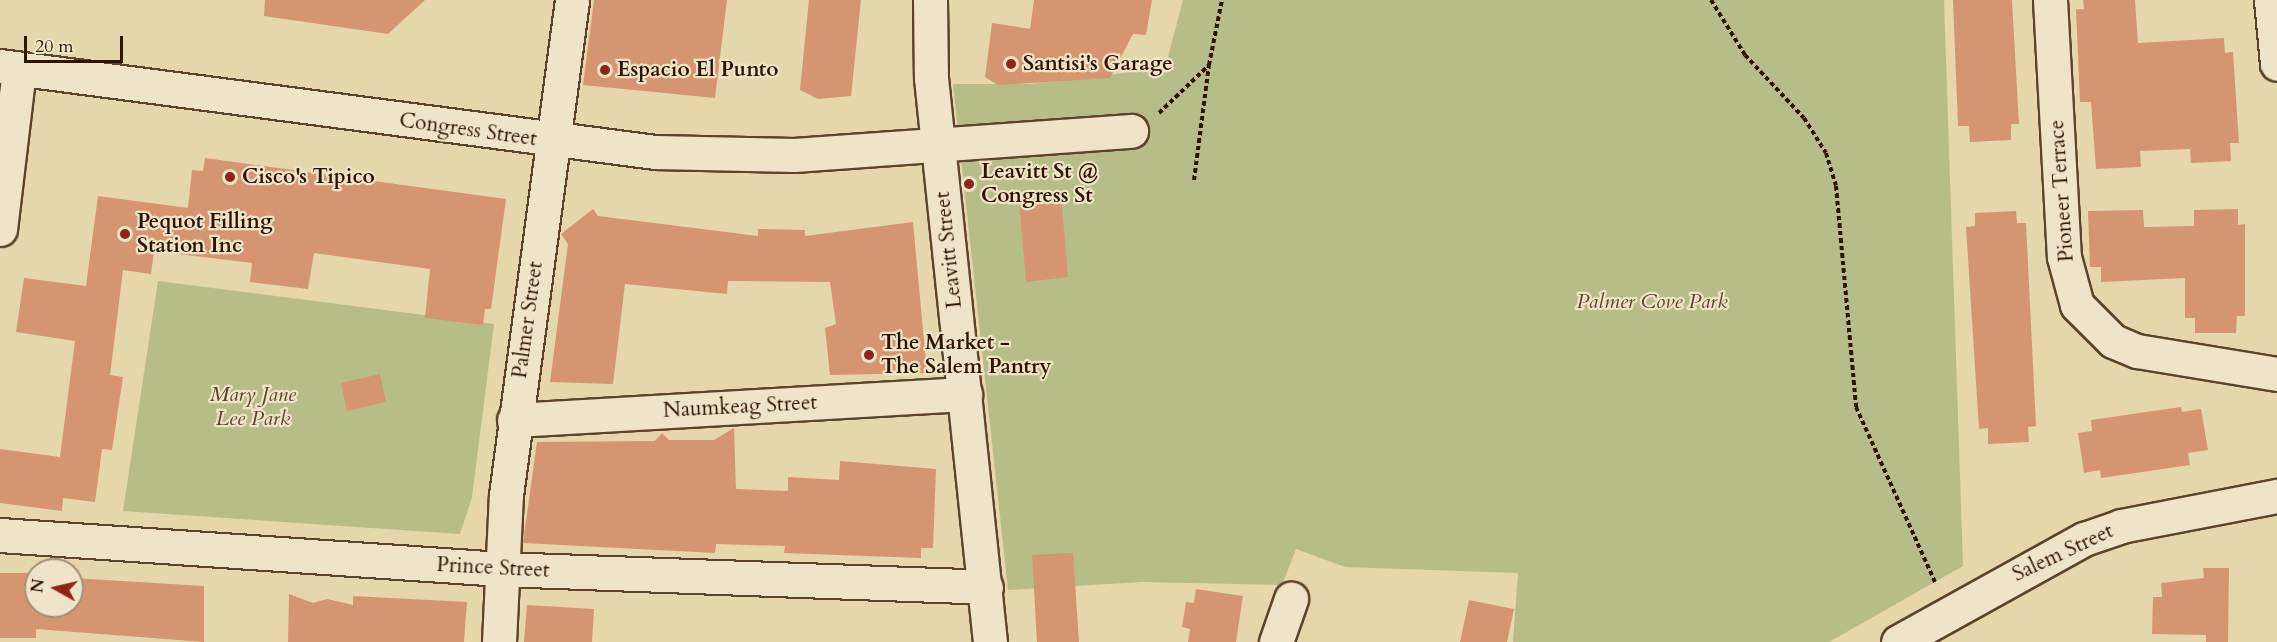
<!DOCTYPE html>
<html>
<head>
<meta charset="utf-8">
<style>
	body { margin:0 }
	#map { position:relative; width:2277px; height:642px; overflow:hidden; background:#e6d6ab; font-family:Cardo,serif }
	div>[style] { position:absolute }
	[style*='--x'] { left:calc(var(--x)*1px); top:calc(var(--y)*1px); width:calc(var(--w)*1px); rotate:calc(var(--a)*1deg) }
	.green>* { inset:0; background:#b6bd88 }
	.building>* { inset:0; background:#d59571 }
	.path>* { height:4px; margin-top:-2px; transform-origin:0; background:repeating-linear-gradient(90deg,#2f1201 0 4.5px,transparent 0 7.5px) }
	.roads { filter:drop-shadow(2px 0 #5d432c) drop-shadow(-2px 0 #5d432c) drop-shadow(0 2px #5d432c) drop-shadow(0 -2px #5d432c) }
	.minor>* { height:33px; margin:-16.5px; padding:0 16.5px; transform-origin:16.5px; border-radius:16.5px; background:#efe4c8 }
	.dots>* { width:16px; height:16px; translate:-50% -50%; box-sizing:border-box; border:3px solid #efe4c8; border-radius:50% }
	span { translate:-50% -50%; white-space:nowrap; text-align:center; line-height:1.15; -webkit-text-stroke:4.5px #efe4c8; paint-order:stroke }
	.poi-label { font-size:21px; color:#2f1201; font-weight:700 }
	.left { translate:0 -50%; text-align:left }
	.street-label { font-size:21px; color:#2f1201 }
	.park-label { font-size:21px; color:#58452a; font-style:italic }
	.north { position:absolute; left:24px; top:558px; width:60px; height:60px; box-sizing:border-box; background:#efe4c8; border:2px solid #a29078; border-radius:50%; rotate:278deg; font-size:16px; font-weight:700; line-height:24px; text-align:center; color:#2f1201 }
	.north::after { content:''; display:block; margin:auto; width:21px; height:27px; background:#8f2418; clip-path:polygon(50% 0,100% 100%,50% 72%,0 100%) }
	.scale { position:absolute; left:24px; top:36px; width:99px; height:27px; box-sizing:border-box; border:3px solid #2f1201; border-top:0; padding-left:8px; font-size:18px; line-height:21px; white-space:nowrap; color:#2f1201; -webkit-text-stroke:4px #efe4c8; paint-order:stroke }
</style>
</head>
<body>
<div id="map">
	<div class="green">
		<div style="clip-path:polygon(1183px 0,1944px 0,1963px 566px,1829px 642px,1513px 642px,1518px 573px,1345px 567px,1296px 549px,1282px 585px,1142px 582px,1008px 590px,953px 84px,1030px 84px,1165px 68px)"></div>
		<div style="clip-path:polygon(158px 281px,494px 324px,472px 497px,460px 534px,123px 511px)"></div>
	</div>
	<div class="building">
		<div style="clip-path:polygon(265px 0,425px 0,388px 34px,264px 16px)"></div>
		<div style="clip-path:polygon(594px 0,727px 0,715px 98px,583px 85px)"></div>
		<div style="clip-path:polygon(809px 0,861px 0,851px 96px,818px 99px,800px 90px)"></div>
		<div style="clip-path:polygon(1034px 0,1152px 0,1146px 35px,1133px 34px,1110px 78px,998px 85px,985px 77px,992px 23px,1030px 29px)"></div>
		<div style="clip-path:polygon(1953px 0,2012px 0,2019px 124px,2011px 124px,2011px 140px,1970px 142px,1969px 126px,1958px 126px)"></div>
		<div style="clip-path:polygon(2083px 0,2135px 0,2138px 43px,2224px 38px,2225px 53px,2233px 52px,2239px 143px,2230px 143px,2231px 161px,2191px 163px,2190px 149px,2140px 151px,2141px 167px,2096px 169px,2091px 102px,2080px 102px,2076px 9px,2084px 9px)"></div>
		<div style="clip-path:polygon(205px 158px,506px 199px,491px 309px,485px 309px,483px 325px,425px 318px,430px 269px,314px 253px,308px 289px,250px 282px,252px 263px,154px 251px,151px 274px,123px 270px,110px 375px,123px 377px,112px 450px,102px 449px,95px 502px,63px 498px,62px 511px,0 503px,0 449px,60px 457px,75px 341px,16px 332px,24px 278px,86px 286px,98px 196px,188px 208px,192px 170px,203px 171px)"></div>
		<div style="clip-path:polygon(1061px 194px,1068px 277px,1026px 282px,1019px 199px)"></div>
		<div style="clip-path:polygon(593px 209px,598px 216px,758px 236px,758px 229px,805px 230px,805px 236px,913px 222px,927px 373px,830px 375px,825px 328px,836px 324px,830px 282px,728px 281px,727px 294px,625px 284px,613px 384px,550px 382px,568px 244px,561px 234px)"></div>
		<div style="clip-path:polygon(2238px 209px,2238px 225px,2245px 224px,2245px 316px,2237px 316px,2236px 333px,2195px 333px,2195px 318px,2185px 318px,2185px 278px,2101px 282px,2101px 267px,2090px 267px,2088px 211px,2143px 210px,2144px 227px,2194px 226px,2194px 210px)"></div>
		<div style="clip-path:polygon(2016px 211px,2017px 223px,2026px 223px,2036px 426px,2028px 427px,2029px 442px,1988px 444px,1988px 428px,1979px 429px,1966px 227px,1975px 226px,1975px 213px)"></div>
		<div style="clip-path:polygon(380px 374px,386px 402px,347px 411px,341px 383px)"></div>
		<div style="clip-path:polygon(2181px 407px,2182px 412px,2201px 409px,2208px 450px,2188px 453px,2190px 465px,2101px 478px,2100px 470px,2084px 473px,2078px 433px,2092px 431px,2091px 420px)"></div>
		<div style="clip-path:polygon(734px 428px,736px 489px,788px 491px,788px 477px,839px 480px,840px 461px,936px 469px,933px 548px,921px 548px,921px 558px,784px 553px,785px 546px,716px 544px,715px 553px,523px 543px,537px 442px,655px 441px,662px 433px,669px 440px,714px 440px)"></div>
		<div style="clip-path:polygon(1073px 553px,1079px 642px,1037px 642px,1032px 555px)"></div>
		<div style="clip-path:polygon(2203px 568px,2229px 568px,2228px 642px,2206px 642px,2206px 635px,2152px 634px,2153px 597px,2162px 597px,2161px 583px,2204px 578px)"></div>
		<div style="clip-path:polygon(0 573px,36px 573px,36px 606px,72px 606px,72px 578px,204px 586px,204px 642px,36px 629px,36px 638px,0 638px)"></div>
		<div style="clip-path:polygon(1196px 589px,1243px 596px,1236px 642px,1188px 642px,1190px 629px,1182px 627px,1186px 602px,1194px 603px)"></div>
		<div style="clip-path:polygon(289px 594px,313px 603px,327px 599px,353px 605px,353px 596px,467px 602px,464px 642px,288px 642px)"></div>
		<div style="clip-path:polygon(1469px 600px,1514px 609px,1507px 642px,1460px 642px)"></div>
		<div style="clip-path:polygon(527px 605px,594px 609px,592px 642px,524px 642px)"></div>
	</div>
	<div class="path">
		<div style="--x:1711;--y:0;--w:65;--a:58.3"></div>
		<div style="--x:1745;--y:55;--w:86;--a:46.9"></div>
		<div style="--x:1804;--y:118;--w:41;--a:57.8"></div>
		<div style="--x:1826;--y:153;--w:34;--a:73"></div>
		<div style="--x:1836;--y:186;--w:222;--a:84.8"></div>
		<div style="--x:1856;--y:407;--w:192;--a:65.7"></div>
		<div style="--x:1159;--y:113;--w:69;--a:-43.8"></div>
		<div style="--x:1209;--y:65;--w:66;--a:-78.7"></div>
		<div style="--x:1194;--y:180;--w:116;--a:-82.6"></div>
	</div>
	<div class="roads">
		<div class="minor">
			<div style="--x:930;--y:0;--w:78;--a:89.3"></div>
			<div style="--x:931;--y:78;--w:567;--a:84.03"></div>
			<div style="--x:2050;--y:0;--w:257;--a:86.9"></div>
			<div style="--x:2064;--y:257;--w:50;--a:74.8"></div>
			<div style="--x:2077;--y:305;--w:51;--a:45"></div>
			<div style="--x:2113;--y:341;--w:26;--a:23"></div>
			<div style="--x:2137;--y:351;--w:142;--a:9.3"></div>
			<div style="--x:2271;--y:0;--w:64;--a:84.6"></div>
			<div style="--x:0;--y:66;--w:661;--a:7.48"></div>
			<div style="--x:655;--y:152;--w:139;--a:1.2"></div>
			<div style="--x:794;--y:155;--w:338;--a:-4.1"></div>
			<div style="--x:0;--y:229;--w:161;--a:-83.2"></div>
			<div style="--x:514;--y:420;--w:452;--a:-3.3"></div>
			<div style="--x:0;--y:535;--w:502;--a:3.88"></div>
			<div style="--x:501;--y:569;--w:485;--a:2.1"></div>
			<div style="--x:499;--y:642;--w:147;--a:-87.3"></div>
			<div style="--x:506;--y:495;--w:499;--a:-82.4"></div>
			<div style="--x:1276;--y:642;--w:46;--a:-70.8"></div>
			<div style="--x:1898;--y:642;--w:213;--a:-29"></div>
			<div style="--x:2084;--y:539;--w:39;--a:-19"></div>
			<div style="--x:2121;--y:526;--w:159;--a:-10.9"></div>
		</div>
	</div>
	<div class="dots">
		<div style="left:1011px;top:64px;background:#8f2418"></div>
		<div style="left:605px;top:70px;background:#8f2418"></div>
		<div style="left:230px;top:177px;background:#8f2418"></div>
		<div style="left:969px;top:184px;background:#8f2418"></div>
		<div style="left:125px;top:234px;background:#8f2418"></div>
		<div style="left:869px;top:355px;background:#8f2418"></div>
	</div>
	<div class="poi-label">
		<span class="left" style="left:1023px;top:64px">Santisi's Garage</span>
		<span class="left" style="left:617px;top:70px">Espacio El Punto</span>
		<span class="left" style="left:981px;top:184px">Leavitt St @<br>Congress St</span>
		<span class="left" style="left:242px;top:177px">Cisco's Tipico</span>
		<span class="left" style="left:137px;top:234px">Pequot Filling<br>Station Inc</span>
		<span class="left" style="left:881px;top:355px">The Market -<br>The Salem Pantry</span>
	</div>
	<div class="street-label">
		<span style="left:468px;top:130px;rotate:8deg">Congress Street</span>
		<span style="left:2062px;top:191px;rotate:-94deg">Pioneer Terrace</span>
		<span style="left:949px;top:250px;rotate:-96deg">Leavitt Street</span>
		<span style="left:528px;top:320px;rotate:-82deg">Palmer Street</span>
		<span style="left:740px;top:407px;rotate:-3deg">Naumkeag Street</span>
		<span style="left:2063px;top:553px;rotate:-25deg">Salem Street</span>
		<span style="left:493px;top:568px;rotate:3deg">Prince Street</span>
	</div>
	<div class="park-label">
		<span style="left:1652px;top:302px">Palmer Cove Park</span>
		<span style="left:253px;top:407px">Mary Jane<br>Lee Park</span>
	</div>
	<div class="north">N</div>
	<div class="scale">20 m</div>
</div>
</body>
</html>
